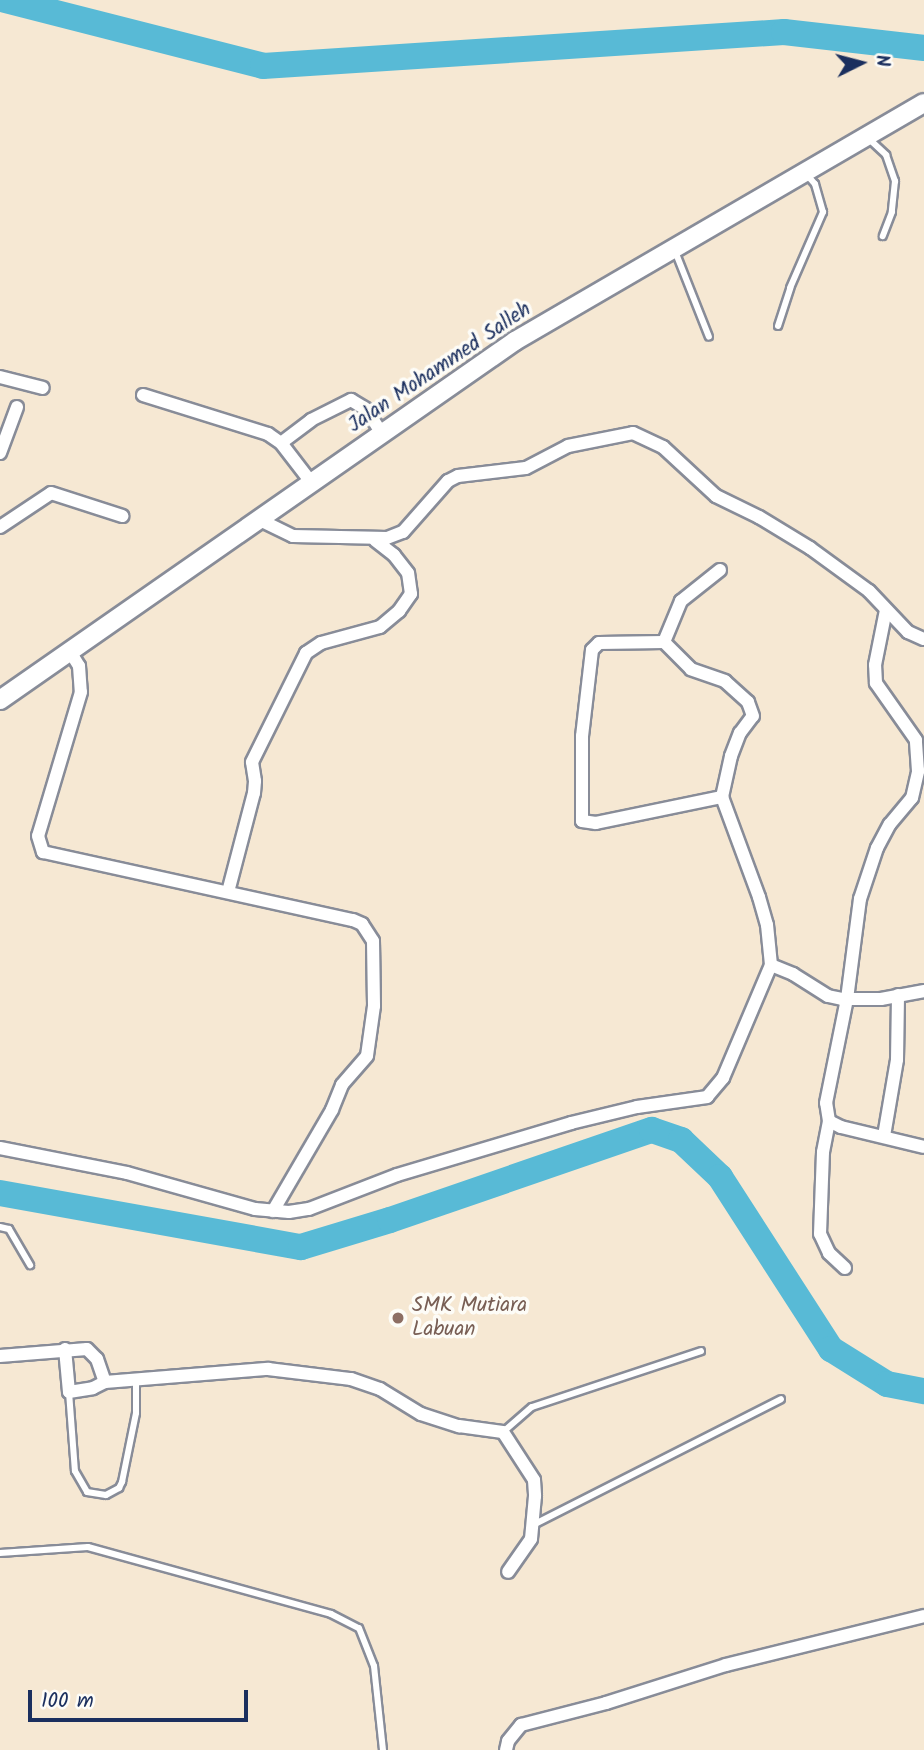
<!DOCTYPE html>
<html>
<head>
<meta charset="utf-8">
<style>
	body { margin:0 }
	#map { position:relative; width:924px; height:1750px; overflow:hidden; background:#f6e8d3; font-family:Kalam,sans-serif }
	div>[style] { position:absolute }
	[style*='--x'] { left:calc(var(--x)*1px); top:calc(var(--y)*1px); width:calc(var(--w)*1px); rotate:calc(var(--a)*1deg) }
	.river>* { height:26px; margin:-13px; padding:0 13px; transform-origin:13px; border-radius:13px; background:#58bad6 }
	.roads { filter:drop-shadow(2px 0 #888c98) drop-shadow(-2px 0 #888c98) drop-shadow(0 2px #888c98) drop-shadow(0 -2px #888c98) }
	.lane>* { height:6px; margin:-3px; padding:0 3px; transform-origin:3px; border-radius:3px; background:#fff }
	.street>* { height:12px; margin:-6px; padding:0 6px; transform-origin:6px; border-radius:6px; background:#fff }
	.secondary>* { height:18px; margin:-9px; padding:0 9px; transform-origin:9px; border-radius:9px; background:#fff }
	.dots>* { width:19px; height:19px; translate:-50% -50%; box-sizing:border-box; border:4px solid #fdfcf7; border-radius:50% }
	span { translate:-50% -50%; white-space:nowrap; text-align:center; line-height:1.15; -webkit-text-stroke:7px #fdfcf7; paint-order:stroke }
	.street-label { font-size:21px; color:#1b2f5e }
	.education-label { font-size:21px; color:#785e54 }
	.left { translate:0 -50%; text-align:left }
	.north { position:absolute; left:826px; top:28px; width:70px; height:70px; -webkit-text-stroke:5px #fdfcf7; paint-order:stroke; rotate:84deg; font-size:19px; font-weight:700; line-height:28px; text-align:center; color:#1b2f5e }
	.north::after { content:''; display:block; margin:auto; width:24px; height:32px; background:#1b2f5e; clip-path:polygon(50% 0,100% 100%,50% 72%,0 100%) }
	.scale { position:absolute; left:28px; top:1690px; width:220px; height:32px; box-sizing:border-box; border:4px solid #1b2f5e; border-top:0; padding-left:9px; font-size:21px; line-height:24px; white-space:nowrap; color:#1b2f5e; -webkit-text-stroke:5px #fdfcf7; paint-order:stroke }
</style>
</head>
<body>
<div id="map">
	<div class="river">
		<div style="--x:5;--y:0;--w:266;--a:14.3"></div>
		<div style="--x:263;--y:66;--w:522;--a:-3.73"></div>
		<div style="--x:784;--y:32;--w:141;--a:6.5"></div>
		<div style="--x:0;--y:1193;--w:306;--a:10.2"></div>
		<div style="--x:301;--y:1247;--w:93;--a:-16.9"></div>
		<div style="--x:390;--y:1220;--w:277;--a:-19"></div>
		<div style="--x:652;--y:1130;--w:31;--a:19"></div>
		<div style="--x:681;--y:1140;--w:54;--a:43.5"></div>
		<div style="--x:720;--y:1177;--w:205;--a:57.2"></div>
		<div style="--x:831;--y:1349;--w:66;--a:32"></div>
		<div style="--x:887;--y:1384;--w:38;--a:11"></div>
	</div>
	<div class="roads">
		<div class="lane">
			<div style="--x:868;--y:138;--w:25;--a:43"></div>
			<div style="--x:886;--y:155;--w:28;--a:71"></div>
			<div style="--x:895;--y:181;--w:31;--a:96"></div>
			<div style="--x:892;--y:212;--w:26;--a:111"></div>
			<div style="--x:675;--y:251;--w:92;--a:68.4"></div>
			<div style="--x:778;--y:326;--w:40;--a:-72"></div>
			<div style="--x:790;--y:288;--w:83;--a:-66.5"></div>
			<div style="--x:823;--y:212;--w:29;--a:-106"></div>
			<div style="--x:815;--y:184;--w:13;--a:-132"></div>
			<div style="--x:0;--y:1227;--w:9;--a:13"></div>
			<div style="--x:9;--y:1229;--w:42;--a:59.7"></div>
			<div style="--x:69;--y:1392;--w:79;--a:85.7"></div>
			<div style="--x:75;--y:1471;--w:24;--a:60"></div>
			<div style="--x:87;--y:1492;--w:19;--a:9"></div>
			<div style="--x:106;--y:1495;--w:15;--a:-28"></div>
			<div style="--x:119;--y:1488;--w:7;--a:-63"></div>
			<div style="--x:122;--y:1482;--w:70;--a:-78.5"></div>
			<div style="--x:136;--y:1413;--w:34;--a:-90"></div>
			<div style="--x:503;--y:1432;--w:38;--a:-41"></div>
			<div style="--x:532;--y:1407;--w:178;--a:-18.3"></div>
			<div style="--x:533;--y:1525;--w:278;--a:-26.9"></div>
			<div style="--x:0;--y:1553;--w:88;--a:-3.9"></div>
			<div style="--x:88;--y:1547;--w:252;--a:15.4"></div>
			<div style="--x:331;--y:1614;--w:31;--a:27"></div>
			<div style="--x:359;--y:1628;--w:41;--a:68.5"></div>
			<div style="--x:374;--y:1666;--w:84;--a:83.9"></div>
		</div>
		<div class="street">
			<div style="--x:0;--y:377;--w:44;--a:14.3"></div>
			<div style="--x:143;--y:395;--w:131;--a:17.3"></div>
			<div style="--x:268;--y:434;--w:16;--a:35"></div>
			<div style="--x:281;--y:443;--w:38;--a:-37"></div>
			<div style="--x:311;--y:420;--w:45;--a:-26.6"></div>
			<div style="--x:351;--y:400;--w:17;--a:31"></div>
			<div style="--x:366;--y:409;--w:31;--a:57"></div>
			<div style="--x:281;--y:443;--w:49;--a:52.4"></div>
			<div style="--x:0;--y:453;--w:49;--a:-69.7"></div>
			<div style="--x:258;--y:519;--w:39;--a:26"></div>
			<div style="--x:293;--y:536;--w:94;--a:1.2"></div>
			<div style="--x:387;--y:538;--w:17;--a:-21"></div>
			<div style="--x:403;--y:532;--w:68;--a:-48.6"></div>
			<div style="--x:448;--y:481;--w:11;--a:-27"></div>
			<div style="--x:458;--y:476;--w:68;--a:-6.7"></div>
			<div style="--x:526;--y:468;--w:47;--a:-27.6"></div>
			<div style="--x:568;--y:446;--w:66;--a:-11.3"></div>
			<div style="--x:633;--y:433;--w:33;--a:25"></div>
			<div style="--x:663;--y:447;--w:72;--a:42.8"></div>
			<div style="--x:716;--y:496;--w:48;--a:26"></div>
			<div style="--x:759;--y:517;--w:60;--a:31.3"></div>
			<div style="--x:810;--y:548;--w:73;--a:36.1"></div>
			<div style="--x:869;--y:591;--w:57;--a:46.4"></div>
			<div style="--x:908;--y:632;--w:17;--a:24"></div>
			<div style="--x:0;--y:527;--w:61;--a:-33.7"></div>
			<div style="--x:51;--y:493;--w:75;--a:17.9"></div>
			<div style="--x:720;--y:570;--w:50;--a:141.5"></div>
			<div style="--x:681;--y:601;--w:44;--a:112.5"></div>
			<div style="--x:664;--y:642;--w:65;--a:179.1"></div>
			<div style="--x:599;--y:643;--w:10;--a:135"></div>
			<div style="--x:592;--y:650;--w:87;--a:96.6"></div>
			<div style="--x:582;--y:736;--w:85;--a:90"></div>
			<div style="--x:582;--y:821;--w:14;--a:8"></div>
			<div style="--x:596;--y:823;--w:129;--a:-11.7"></div>
			<div style="--x:69;--y:650;--w:19;--a:58"></div>
			<div style="--x:79;--y:666;--w:26;--a:86"></div>
			<div style="--x:81;--y:692;--w:150;--a:106.6"></div>
			<div style="--x:38;--y:836;--w:17;--a:73"></div>
			<div style="--x:43;--y:852;--w:317;--a:12.4"></div>
			<div style="--x:353;--y:920;--w:10;--a:24"></div>
			<div style="--x:362;--y:924;--w:20;--a:57"></div>
			<div style="--x:373;--y:941;--w:65;--a:89.1"></div>
			<div style="--x:374;--y:1006;--w:50;--a:98"></div>
			<div style="--x:367;--y:1056;--w:38;--a:131"></div>
			<div style="--x:342;--y:1085;--w:27;--a:112"></div>
			<div style="--x:332;--y:1110;--w:117;--a:120.3"></div>
			<div style="--x:228;--y:892;--w:102;--a:-75.3"></div>
			<div style="--x:254;--y:793;--w:12;--a:-85"></div>
			<div style="--x:255;--y:781;--w:19;--a:-99"></div>
			<div style="--x:252;--y:762;--w:122;--a:-63.6"></div>
			<div style="--x:306;--y:653;--w:18;--a:-34"></div>
			<div style="--x:321;--y:643;--w:61;--a:-15.2"></div>
			<div style="--x:380;--y:627;--w:25;--a:-40"></div>
			<div style="--x:399;--y:611;--w:21;--a:-55"></div>
			<div style="--x:411;--y:594;--w:21;--a:-98"></div>
			<div style="--x:408;--y:573;--w:23;--a:-128"></div>
			<div style="--x:394;--y:555;--w:24;--a:-142"></div>
			<div style="--x:771;--y:965;--w:24;--a:22"></div>
			<div style="--x:793;--y:974;--w:41;--a:32.2"></div>
			<div style="--x:828;--y:996;--w:14;--a:12"></div>
			<div style="--x:842;--y:999;--w:39;--a:0"></div>
			<div style="--x:881;--y:999;--w:44;--a:-10.5"></div>
			<div style="--x:829;--y:1121;--w:13;--a:27"></div>
			<div style="--x:841;--y:1127;--w:85;--a:13.5"></div>
			<div style="--x:884;--y:1136;--w:77;--a:-80.3"></div>
			<div style="--x:897;--y:1060;--w:65;--a:-89.1"></div>
			<div style="--x:0;--y:1148;--w:129;--a:11.1"></div>
			<div style="--x:127;--y:1173;--w:133;--a:15.7"></div>
			<div style="--x:255;--y:1209;--w:34;--a:5"></div>
			<div style="--x:289;--y:1212;--w:20;--a:-9"></div>
			<div style="--x:309;--y:1209;--w:94;--a:-21.1"></div>
			<div style="--x:397;--y:1175;--w:182;--a:-16.6"></div>
			<div style="--x:571;--y:1123;--w:68;--a:-13.6"></div>
			<div style="--x:637;--y:1107;--w:71;--a:-8.1"></div>
			<div style="--x:707;--y:1097;--w:25;--a:-50"></div>
			<div style="--x:723;--y:1078;--w:123;--a:-67"></div>
			<div style="--x:771;--y:965;--w:40;--a:-95.7"></div>
			<div style="--x:767;--y:925;--w:29;--a:-106"></div>
			<div style="--x:759;--y:897;--w:107;--a:-110.3"></div>
			<div style="--x:722;--y:797;--w:42;--a:-77.6"></div>
			<div style="--x:731;--y:756;--w:25;--a:-69"></div>
			<div style="--x:740;--y:733;--w:21;--a:-53"></div>
			<div style="--x:753;--y:716;--w:15;--a:-110"></div>
			<div style="--x:748;--y:702;--w:31;--a:-138"></div>
			<div style="--x:725;--y:681;--w:36;--a:-161"></div>
			<div style="--x:691;--y:669;--w:38;--a:-135"></div>
			<div style="--x:845;--y:1268;--w:22;--a:-137"></div>
			<div style="--x:829;--y:1253;--w:21;--a:-115"></div>
			<div style="--x:820;--y:1234;--w:82;--a:-87.9"></div>
			<div style="--x:823;--y:1152;--w:32;--a:-79"></div>
			<div style="--x:829;--y:1121;--w:18;--a:-99"></div>
			<div style="--x:826;--y:1103;--w:106;--a:-78.6"></div>
			<div style="--x:847;--y:999;--w:101;--a:-82.6"></div>
			<div style="--x:860;--y:899;--w:54;--a:-71.6"></div>
			<div style="--x:877;--y:848;--w:27;--a:-62"></div>
			<div style="--x:890;--y:824;--w:34;--a:-50"></div>
			<div style="--x:912;--y:798;--w:28;--a:-77"></div>
			<div style="--x:918;--y:771;--w:31;--a:-94"></div>
			<div style="--x:916;--y:740;--w:70;--a:-125.1"></div>
			<div style="--x:876;--y:683;--w:18;--a:-93"></div>
			<div style="--x:875;--y:665;--w:56;--a:-78.7"></div>
			<div style="--x:65;--y:1349;--w:43;--a:84.7"></div>
			<div style="--x:69;--y:1392;--w:24;--a:-9"></div>
			<div style="--x:93;--y:1388;--w:13;--a:-27"></div>
			<div style="--x:0;--y:1356;--w:87;--a:-4.6"></div>
			<div style="--x:87;--y:1349;--w:14;--a:45"></div>
			<div style="--x:97;--y:1359;--w:24;--a:71"></div>
			<div style="--x:105;--y:1382;--w:164;--a:-4.6"></div>
			<div style="--x:268;--y:1369;--w:84;--a:6.9"></div>
			<div style="--x:351;--y:1379;--w:31;--a:19"></div>
			<div style="--x:380;--y:1389;--w:48;--a:31.4"></div>
			<div style="--x:421;--y:1414;--w:40;--a:18"></div>
			<div style="--x:459;--y:1426;--w:44;--a:7.8"></div>
			<div style="--x:503;--y:1432;--w:57;--a:57.1"></div>
			<div style="--x:534;--y:1480;--w:16;--a:86"></div>
			<div style="--x:535;--y:1496;--w:43;--a:95.3"></div>
			<div style="--x:531;--y:1539;--w:40;--a:124.9"></div>
			<div style="--x:506;--y:1750;--w:9;--a:-77"></div>
			<div style="--x:508;--y:1741;--w:21;--a:-51"></div>
			<div style="--x:521;--y:1725;--w:88;--a:-14.5"></div>
			<div style="--x:606;--y:1703;--w:126;--a:-17.6"></div>
			<div style="--x:726;--y:1665;--w:204;--a:-13.9"></div>
		</div>
		<div class="secondary">
			<div style="--x:0;--y:700;--w:628;--a:-34.88"></div>
			<div style="--x:515;--y:341;--w:473;--a:-30.2"></div>
		</div>
	</div>
	<div class="dots">
		<div style="left:398px;top:1318px;background:#8d6e63"></div>
	</div>
	<div class="street-label">
		<span style="left:440px;top:368px;rotate:-34deg">Jalan Mohammed Salleh</span>
	</div>
	<div class="education-label">
		<span class="left" style="left:412px;top:1318px">SMK Mutiara<br>Labuan</span>
	</div>
	<div class="north">N</div>
	<div class="scale">100 m</div>
</div>
</body>
</html>
